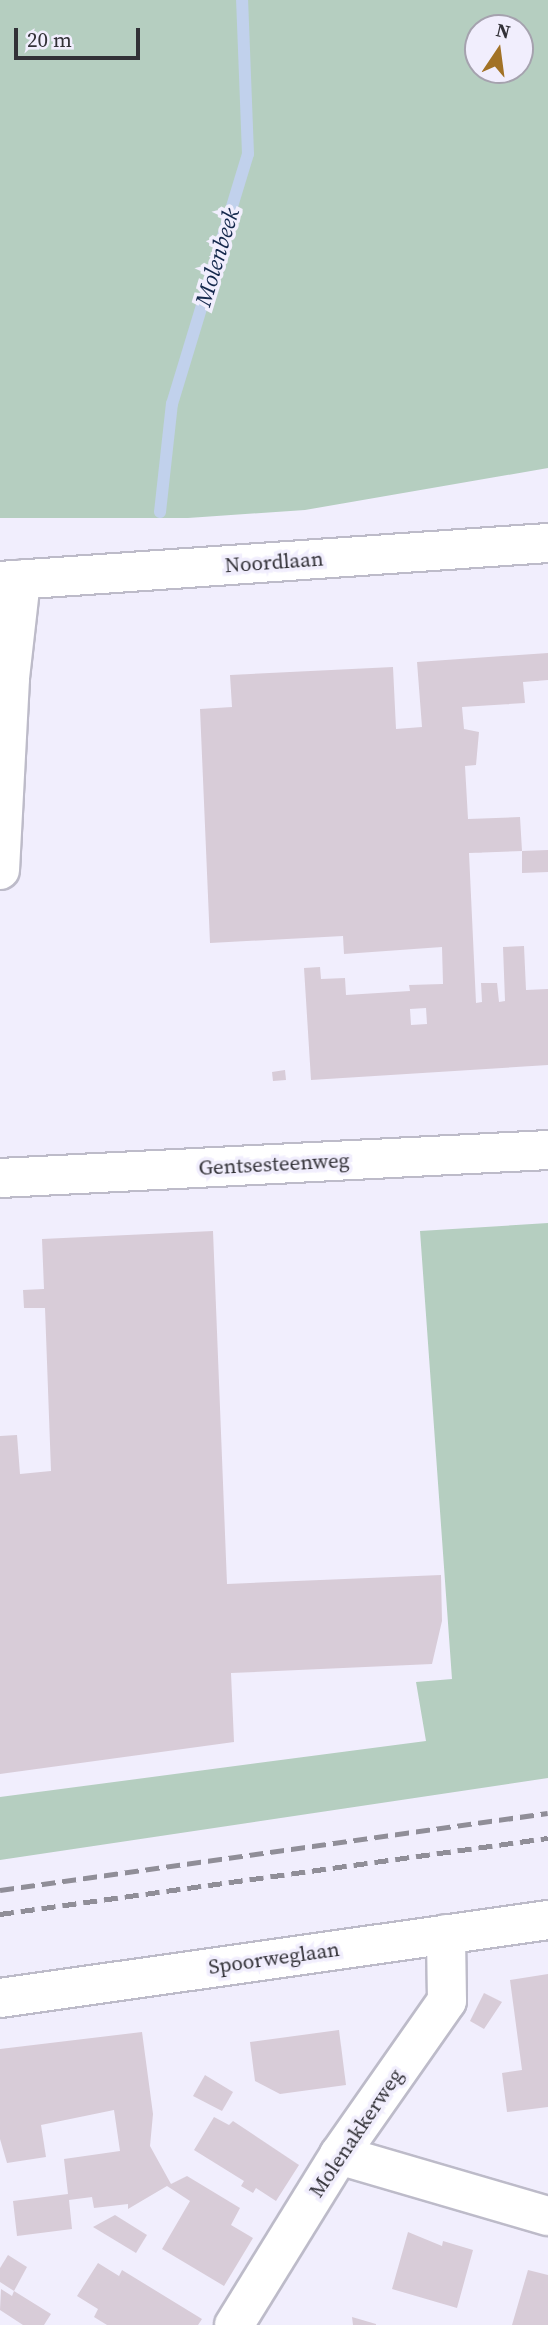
<!DOCTYPE html>
<html>
<head>
<meta charset="utf-8">
<style>
	body { margin:0 }
	#map { position:relative; width:548px; height:2325px; overflow:hidden; background:#f1eefd; font-family:"Source Serif 4",serif }
	div>[style] { position:absolute }
	[style*='--x'] { left:calc(var(--x)*1px); top:calc(var(--y)*1px); width:calc(var(--w)*1px); rotate:calc(var(--a)*1deg) }
	.green>* { inset:0; background:#b5cec0 }
	.stream>* { height:12px; margin:-6px; padding:0 6px; transform-origin:6px; border-radius:6px; background:#c1d1ec }
	.building>* { inset:0; background:#d8ccd8 }
	.roads { filter:drop-shadow(2px 0 #bdbbc9) drop-shadow(-2px 0 #bdbbc9) drop-shadow(0 2px #bdbbc9) drop-shadow(0 -2px #bdbbc9) }
	.minor>* { height:38px; margin:-19px; padding:0 19px; transform-origin:19px; border-radius:19px; background:#fff }
	.rail>* { height:5px; margin-top:-2.5px; transform-origin:0; background:repeating-linear-gradient(90deg,#908e98 0 14px,transparent 0 21px) }
	span { translate:-50% -50%; white-space:nowrap; text-align:center; line-height:1.15; -webkit-text-stroke:7px #f1eefd; paint-order:stroke }
	.street-label { font-size:21px; color:#323137 }
	.water-label { font-size:23px; color:#14284c; font-style:italic }
	.north { position:absolute; left:464px; top:14px; width:70px; height:70px; box-sizing:border-box; background:#f1eefd; border:2px solid #a5a2ae; border-radius:50%; rotate:13deg; font-size:19px; font-weight:700; line-height:28px; text-align:center; color:#323137 }
	.north::after { content:''; display:block; margin:auto; width:24px; height:32px; background:#a27226; clip-path:polygon(50% 0,100% 100%,50% 72%,0 100%) }
	.scale { position:absolute; left:14px; top:28px; width:126px; height:32px; box-sizing:border-box; border:4px solid #323137; border-top:0; padding-left:9px; font-size:21px; line-height:24px; white-space:nowrap; color:#323137; -webkit-text-stroke:5px #f1eefd; paint-order:stroke }
</style>
</head>
<body>
<div id="map">
	<div class="green">
		<div style="clip-path:polygon(evenodd,0 0,548px 0,548px 468px,305px 510px,188px 518px,0 518px,0 0,478px 28px,520px 28px,520px 70px,478px 70px,478px 28px)"></div>
		<div style="clip-path:polygon(548px 1223px,548px 1778px,0 1860px,0 1797px,426px 1741px,416px 1682px,452px 1679px,420px 1231px)"></div>
	</div>
	<div class="stream">
		<div style="--x:160;--y:512;--w:109;--a:-83.7"></div>
		<div style="--x:172;--y:404;--w:261;--a:-73.1"></div>
		<div style="--x:248;--y:154;--w:154;--a:-92.2"></div>
	</div>
	<div class="building">
		<div style="clip-path:polygon(evenodd,548px 653px,548px 680px,523px 682px,525px 703px,462px 707px,464px 729px,479px 732px,476px 765px,465px 766px,468px 819px,520px 817px,522px 851px,469px 853px,476px 1003px,482px 1002px,481px 983px,497px 983px,499px 1002px,505px 1001px,503px 947px,524px 946px,526px 990px,548px 989px,548px 1065px,311px 1080px,304px 968px,320px 967px,321px 979px,345px 978px,346px 995px,410px 991px,409px 985px,443px 984px,442px 947px,344px 954px,343px 936px,210px 943px,200px 709px,232px 707px,230px 675px,393px 667px,396px 729px,422px 727px,417px 662px,548px 653px,426px 1008px,427px 1024px,411px 1025px,410px 1009px,426px 1008px)"></div>
		<div style="clip-path:polygon(548px 850px,548px 872px,522px 873px,522px 851px)"></div>
		<div style="clip-path:polygon(285px 1070px,286px 1080px,273px 1081px,272px 1072px)"></div>
		<div style="clip-path:polygon(213px 1231px,227px 1584px,441px 1575px,442px 1621px,432px 1664px,231px 1673px,234px 1742px,0 1774px,0 1436px,17px 1435px,20px 1474px,51px 1471px,45px 1308px,24px 1308px,23px 1290px,44px 1289px,42px 1239px)"></div>
		<div style="clip-path:polygon(548px 1974px,548px 2107px,507px 2112px,502px 2073px,522px 2070px,510px 1980px)"></div>
		<div style="clip-path:polygon(484px 1993px,502px 2002px,484px 2029px,470px 2021px)"></div>
		<div style="clip-path:polygon(339px 2030px,346px 2085px,280px 2094px,255px 2081px,250px 2042px)"></div>
		<div style="clip-path:polygon(142px 2032px,153px 2114px,150px 2146px,171px 2184px,187px 2176px,240px 2208px,231px 2225px,253px 2238px,224px 2286px,162px 2249px,190px 2201px,167px 2186px,128px 2209px,128px 2204px,94px 2208px,92px 2197px,69px 2200px,72px 2229px,17px 2236px,13px 2201px,68px 2194px,64px 2159px,120px 2151px,114px 2110px,41px 2125px,46px 2157px,7px 2163px,0 2139px,0 2049px)"></div>
		<div style="clip-path:polygon(205px 2075px,233px 2092px,222px 2111px,193px 2096px)"></div>
		<div style="clip-path:polygon(214px 2117px,229px 2125px,233px 2121px,299px 2165px,276px 2201px,256px 2188px,253px 2193px,241px 2186px,244px 2181px,194px 2150px)"></div>
		<div style="clip-path:polygon(115px 2215px,147px 2235px,136px 2253px,93px 2227px)"></div>
		<div style="clip-path:polygon(408px 2232px,442px 2246px,443px 2241px,473px 2250px,457px 2308px,392px 2289px)"></div>
		<div style="clip-path:polygon(8px 2255px,27px 2267px,14px 2291px,0 2282px,0 2268px)"></div>
		<div style="clip-path:polygon(98px 2263px,119px 2276px,122px 2270px,202px 2319px,198px 2325px,107px 2325px,94px 2317px,98px 2309px,77px 2296px)"></div>
		<div style="clip-path:polygon(528px 2270px,548px 2275px,548px 2325px,512px 2325px)"></div>
		<div style="clip-path:polygon(1px 2289px,12px 2296px,14px 2291px,51px 2314px,44px 2325px,23px 2325px,0 2310px)"></div>
		<div style="clip-path:polygon(352px 2317px,376px 2324px,376px 2325px,353px 2325px)"></div>
	</div>
	<div class="roads">
		<div class="minor">
			<div style="--x:0;--y:581;--w:549;--a:-3.97"></div>
			<div style="--x:0;--y:870;--w:192;--a:-87"></div>
			<div style="--x:10;--y:678;--w:99;--a:-83.6"></div>
			<div style="--x:0;--y:1178;--w:549;--a:-2.92"></div>
			<div style="--x:0;--y:1998;--w:554;--a:-8.1"></div>
			<div style="--x:339;--y:2155;--w:218;--a:16.3"></div>
			<div style="--x:234;--y:2325;--w:200;--a:-58.3"></div>
			<div style="--x:339;--y:2155;--w:188;--a:-55"></div>
			<div style="--x:447;--y:2001;--w:67;--a:-90.9"></div>
		</div>
	</div>
	<div class="rail">
		<div style="--x:0;--y:1890;--w:553;--a:-8"></div>
		<div style="--x:0;--y:1914;--w:553;--a:-7.9"></div>
	</div>
	<div class="street-label">
		<span style="left:274px;top:562px;rotate:-4deg">Noordlaan</span>
		<span style="left:274px;top:1164px;rotate:-3deg">Gentsesteenweg</span>
		<span style="left:274px;top:1958px;rotate:-8deg">Spoorweglaan</span>
		<span style="left:356px;top:2133px;rotate:-56deg">Molenakkerweg</span>
	</div>
	<div class="water-label">
		<span style="left:217px;top:257px;rotate:-73deg">Molenbeek</span>
	</div>
	<div class="north">N</div>
	<div class="scale">20 m</div>
</div>
</body>
</html>
